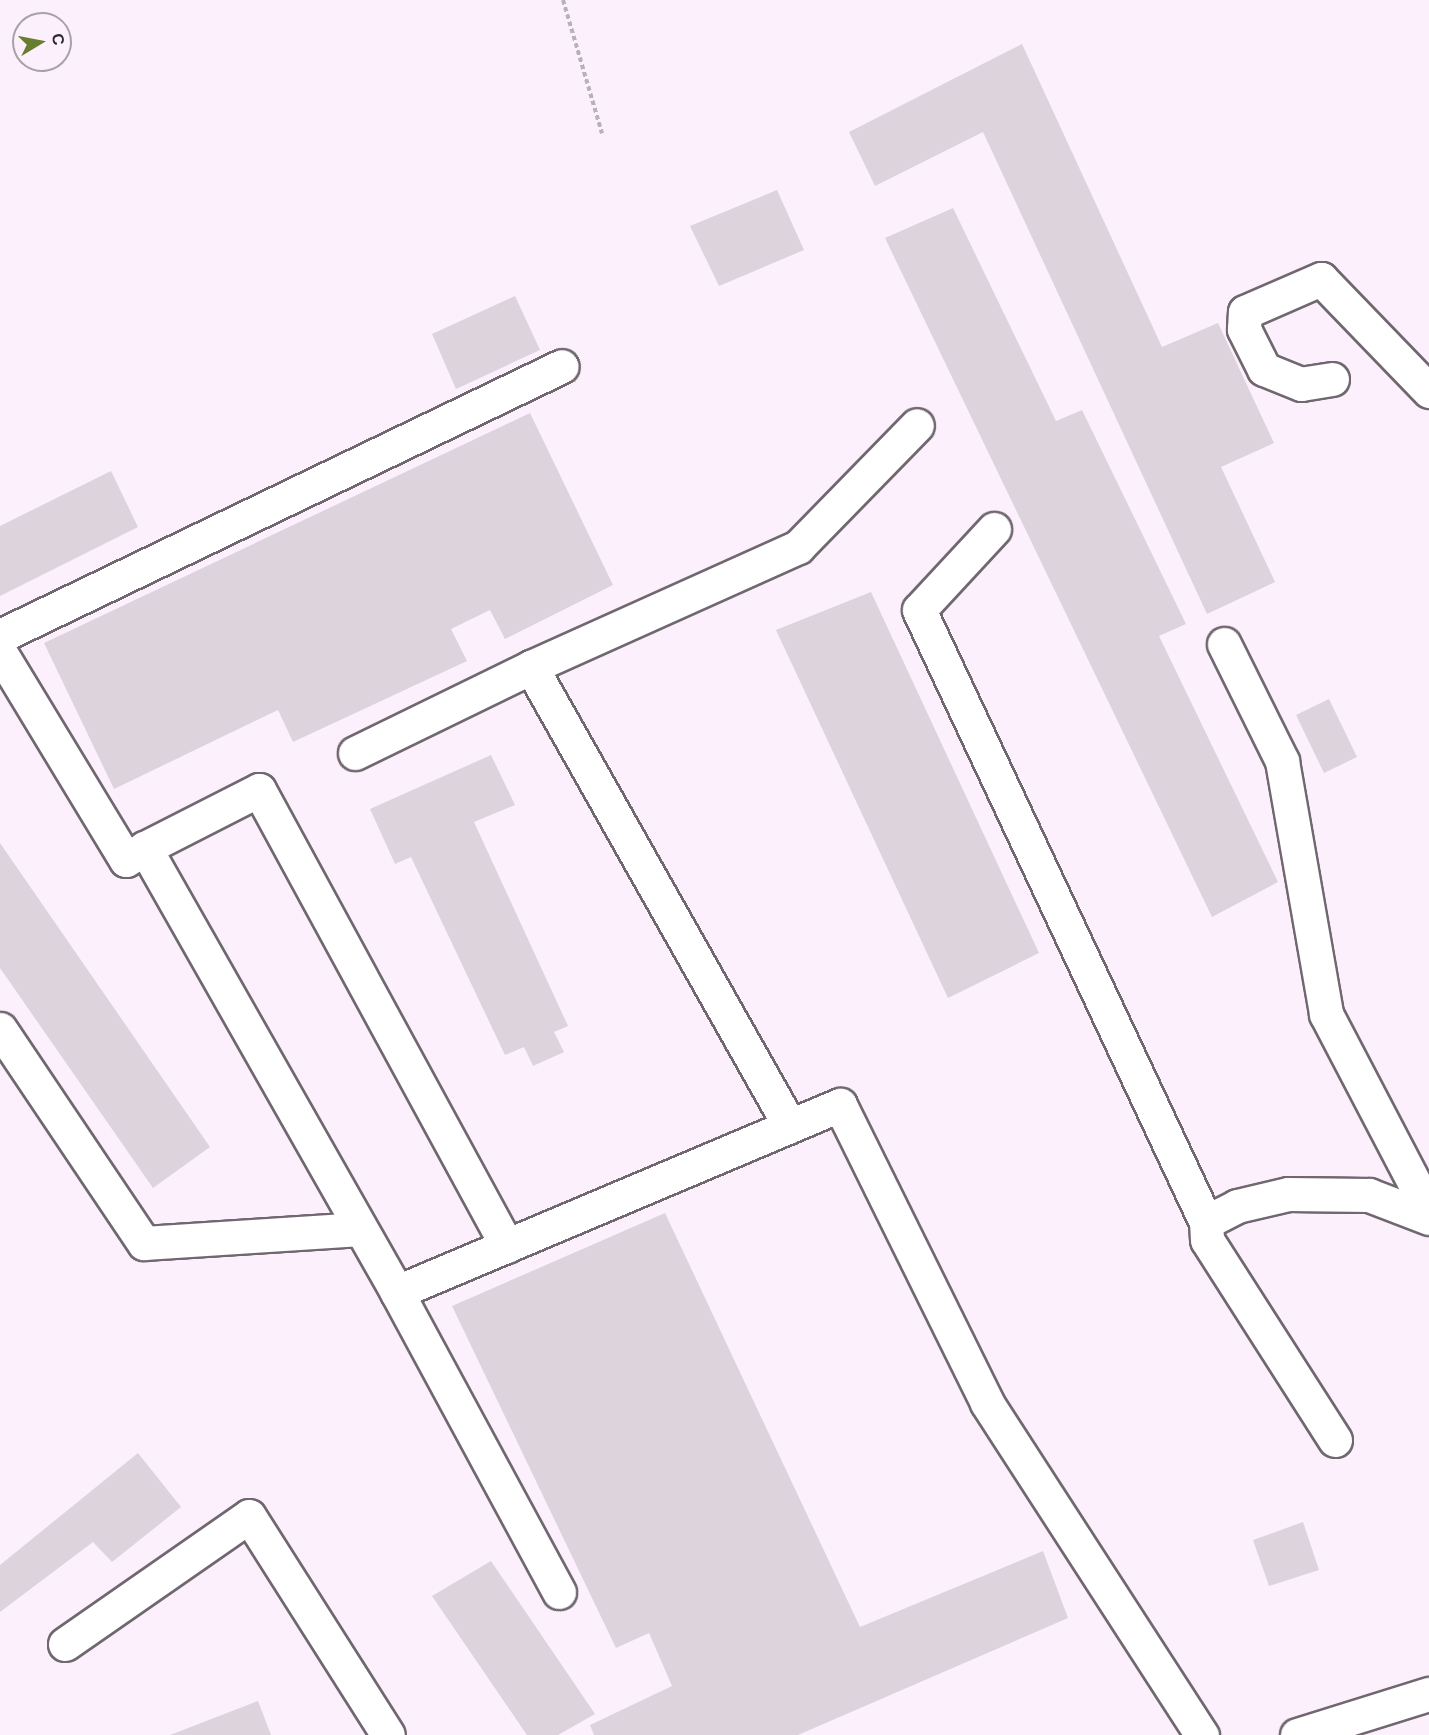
<!DOCTYPE html>
<html>
<head>
<meta charset="utf-8">
<style>
	body { margin:0 }
	#map { position:relative; width:1429px; height:1735px; overflow:hidden; background:#fbf0fb; font-family:"Work Sans",sans-serif }
	div>[style] { position:absolute }
	[style*='--x'] { left:calc(var(--x)*1px); top:calc(var(--y)*1px); width:calc(var(--w)*1px); rotate:calc(var(--a)*1deg) }
	.building>* { inset:0; background:#ddd3dd }
	.path>* { height:4px; margin-top:-2px; transform-origin:0; background:repeating-linear-gradient(90deg,#b9b1b9 0 4.5px,transparent 0 7.5px) }
	.roads { filter:drop-shadow(2px 0 #706770) drop-shadow(-2px 0 #706770) drop-shadow(0 2px #706770) drop-shadow(0 -2px #706770) }
	.minor>* { height:33px; margin:-16.5px; padding:0 16.5px; transform-origin:16.5px; border-radius:16.5px; background:#fff }
	.major>* { height:33px; margin:-16.5px; padding:0 16.5px; transform-origin:16.5px; border-radius:16.5px; background:#fff }
	span { translate:-50% -50%; white-space:nowrap; text-align:center; line-height:1.15; -webkit-text-stroke:6px #fbf0fb; paint-order:stroke }
	.north { position:absolute; left:12px; top:12px; width:60px; height:60px; box-sizing:border-box; background:#fbf0fb; border:2px solid #a9a1a9; border-radius:50%; rotate:80deg; font-size:16px; font-weight:700; line-height:24px; text-align:center; color:#2d2a2d }
	.north::after { content:''; display:block; margin:auto; width:21px; height:27px; background:#677d2f; clip-path:polygon(50% 0,100% 100%,50% 72%,0 100%) }
</style>
</head>
<body>
<div id="map">
	<div class="building">
		<div style="clip-path:polygon(1022px 44px,1162px 347px,1218px 323px,1274px 443px,1221px 467px,1275px 582px,1207px 614px,983px 132px,875px 186px,849px 132px)"></div>
		<div style="clip-path:polygon(777px 190px,804px 250px,719px 286px,690px 226px)"></div>
		<div style="clip-path:polygon(953px 208px,1056px 421px,1082px 410px,1186px 624px,1159px 636px,1278px 882px,1212px 917px,885px 238px)"></div>
		<div style="clip-path:polygon(515px 296px,540px 350px,456px 389px,432px 334px)"></div>
		<div style="clip-path:polygon(530px 413px,613px 585px,505px 639px,490px 610px,451px 629px,467px 661px,293px 742px,278px 710px,114px 789px,44px 643px)"></div>
		<div style="clip-path:polygon(111px 471px,138px 527px,0 596px,0 526px)"></div>
		<div style="clip-path:polygon(871px 592px,1039px 953px,948px 998px,776px 630px)"></div>
		<div style="clip-path:polygon(1329px 699px,1357px 757px,1324px 773px,1296px 715px)"></div>
		<div style="clip-path:polygon(491px 755px,515px 805px,474px 822px,568px 1026px,554px 1032px,564px 1052px,533px 1066px,524px 1047px,505px 1055px,411px 857px,395px 864px,370px 809px)"></div>
		<div style="clip-path:polygon(0 843px,210px 1147px,153px 1188px,0 968px)"></div>
		<div style="clip-path:polygon(665px 1213px,860px 1627px,1043px 1551px,1068px 1618px,798px 1735px,594px 1735px,590px 1725px,672px 1686px,649px 1633px,616px 1648px,452px 1306px)"></div>
		<div style="clip-path:polygon(138px 1453px,181px 1507px,112px 1562px,93px 1542px,0 1612px,0 1565px)"></div>
		<div style="clip-path:polygon(1303px 1522px,1319px 1570px,1269px 1586px,1253px 1540px)"></div>
		<div style="clip-path:polygon(491px 1561px,595px 1714px,558px 1735px,527px 1735px,432px 1596px)"></div>
		<div style="clip-path:polygon(258px 1701px,271px 1735px,170px 1735px)"></div>
	</div>
	<div class="path">
		<div style="--x:563;--y:0;--w:139;--a:73.7"></div>
	</div>
	<div class="roads">
		<div class="minor">
			<div style="--x:1332;--y:379;--w:31;--a:171"></div>
			<div style="--x:1301;--y:384;--w:40;--a:-158"></div>
			<div style="--x:1264;--y:369;--w:45;--a:-116.6"></div>
			<div style="--x:1244;--y:329;--w:17;--a:-87"></div>
			<div style="--x:1245;--y:312;--w:83;--a:-23.5"></div>
			<div style="--x:1321;--y:279;--w:156;--a:46"></div>
			<div style="--x:994;--y:529;--w:110;--a:132.8"></div>
			<div style="--x:919;--y:610;--w:676;--a:64.88"></div>
			<div style="--x:0;--y:636;--w:623;--a:-25.66"></div>
			<div style="--x:1224;--y:644;--w:131;--a:63.6"></div>
			<div style="--x:1282;--y:761;--w:257;--a:80.1"></div>
			<div style="--x:1326;--y:1014;--w:222;--a:62.4"></div>
			<div style="--x:0;--y:652;--w:243;--a:58.8"></div>
			<div style="--x:126;--y:860;--w:22;--a:-32"></div>
			<div style="--x:531;--y:667;--w:293;--a:-24.2"></div>
			<div style="--x:798;--y:547;--w:170;--a:-45.7"></div>
			<div style="--x:355;--y:753;--w:196;--a:-26"></div>
			<div style="--x:531;--y:667;--w:527;--a:60.57"></div>
			<div style="--x:0;--y:1029;--w:258;--a:56.1"></div>
			<div style="--x:144;--y:1243;--w:217;--a:-3.7"></div>
			<div style="--x:397;--y:1292;--w:511;--a:-119.58"></div>
			<div style="--x:145;--y:848;--w:128;--a:-27"></div>
			<div style="--x:259;--y:790;--w:519;--a:61.46"></div>
			<div style="--x:1335;--y:1440;--w:237;--a:-122.6"></div>
			<div style="--x:1207;--y:1240;--w:18;--a:-93"></div>
			<div style="--x:1206;--y:1222;--w:35;--a:-27"></div>
			<div style="--x:1237;--y:1206;--w:52;--a:-13.2"></div>
			<div style="--x:1288;--y:1194;--w:81;--a:0.7"></div>
			<div style="--x:1369;--y:1195;--w:64;--a:21"></div>
			<div style="--x:559;--y:1592;--w:341;--a:-118.4"></div>
			<div style="--x:397;--y:1292;--w:481;--a:-22.9"></div>
			<div style="--x:840;--y:1105;--w:332;--a:63.7"></div>
			<div style="--x:987;--y:1403;--w:396;--a:57.1"></div>
			<div style="--x:65;--y:1644;--w:224;--a:-34.8"></div>
			<div style="--x:249;--y:1516;--w:259;--a:57.6"></div>
		</div>
		<div class="major">
			<div style="--x:1297;--y:1735;--w:138;--a:-17.3"></div>
		</div>
	</div>
	<div class="north">С</div>
</div>
</body>
</html>
